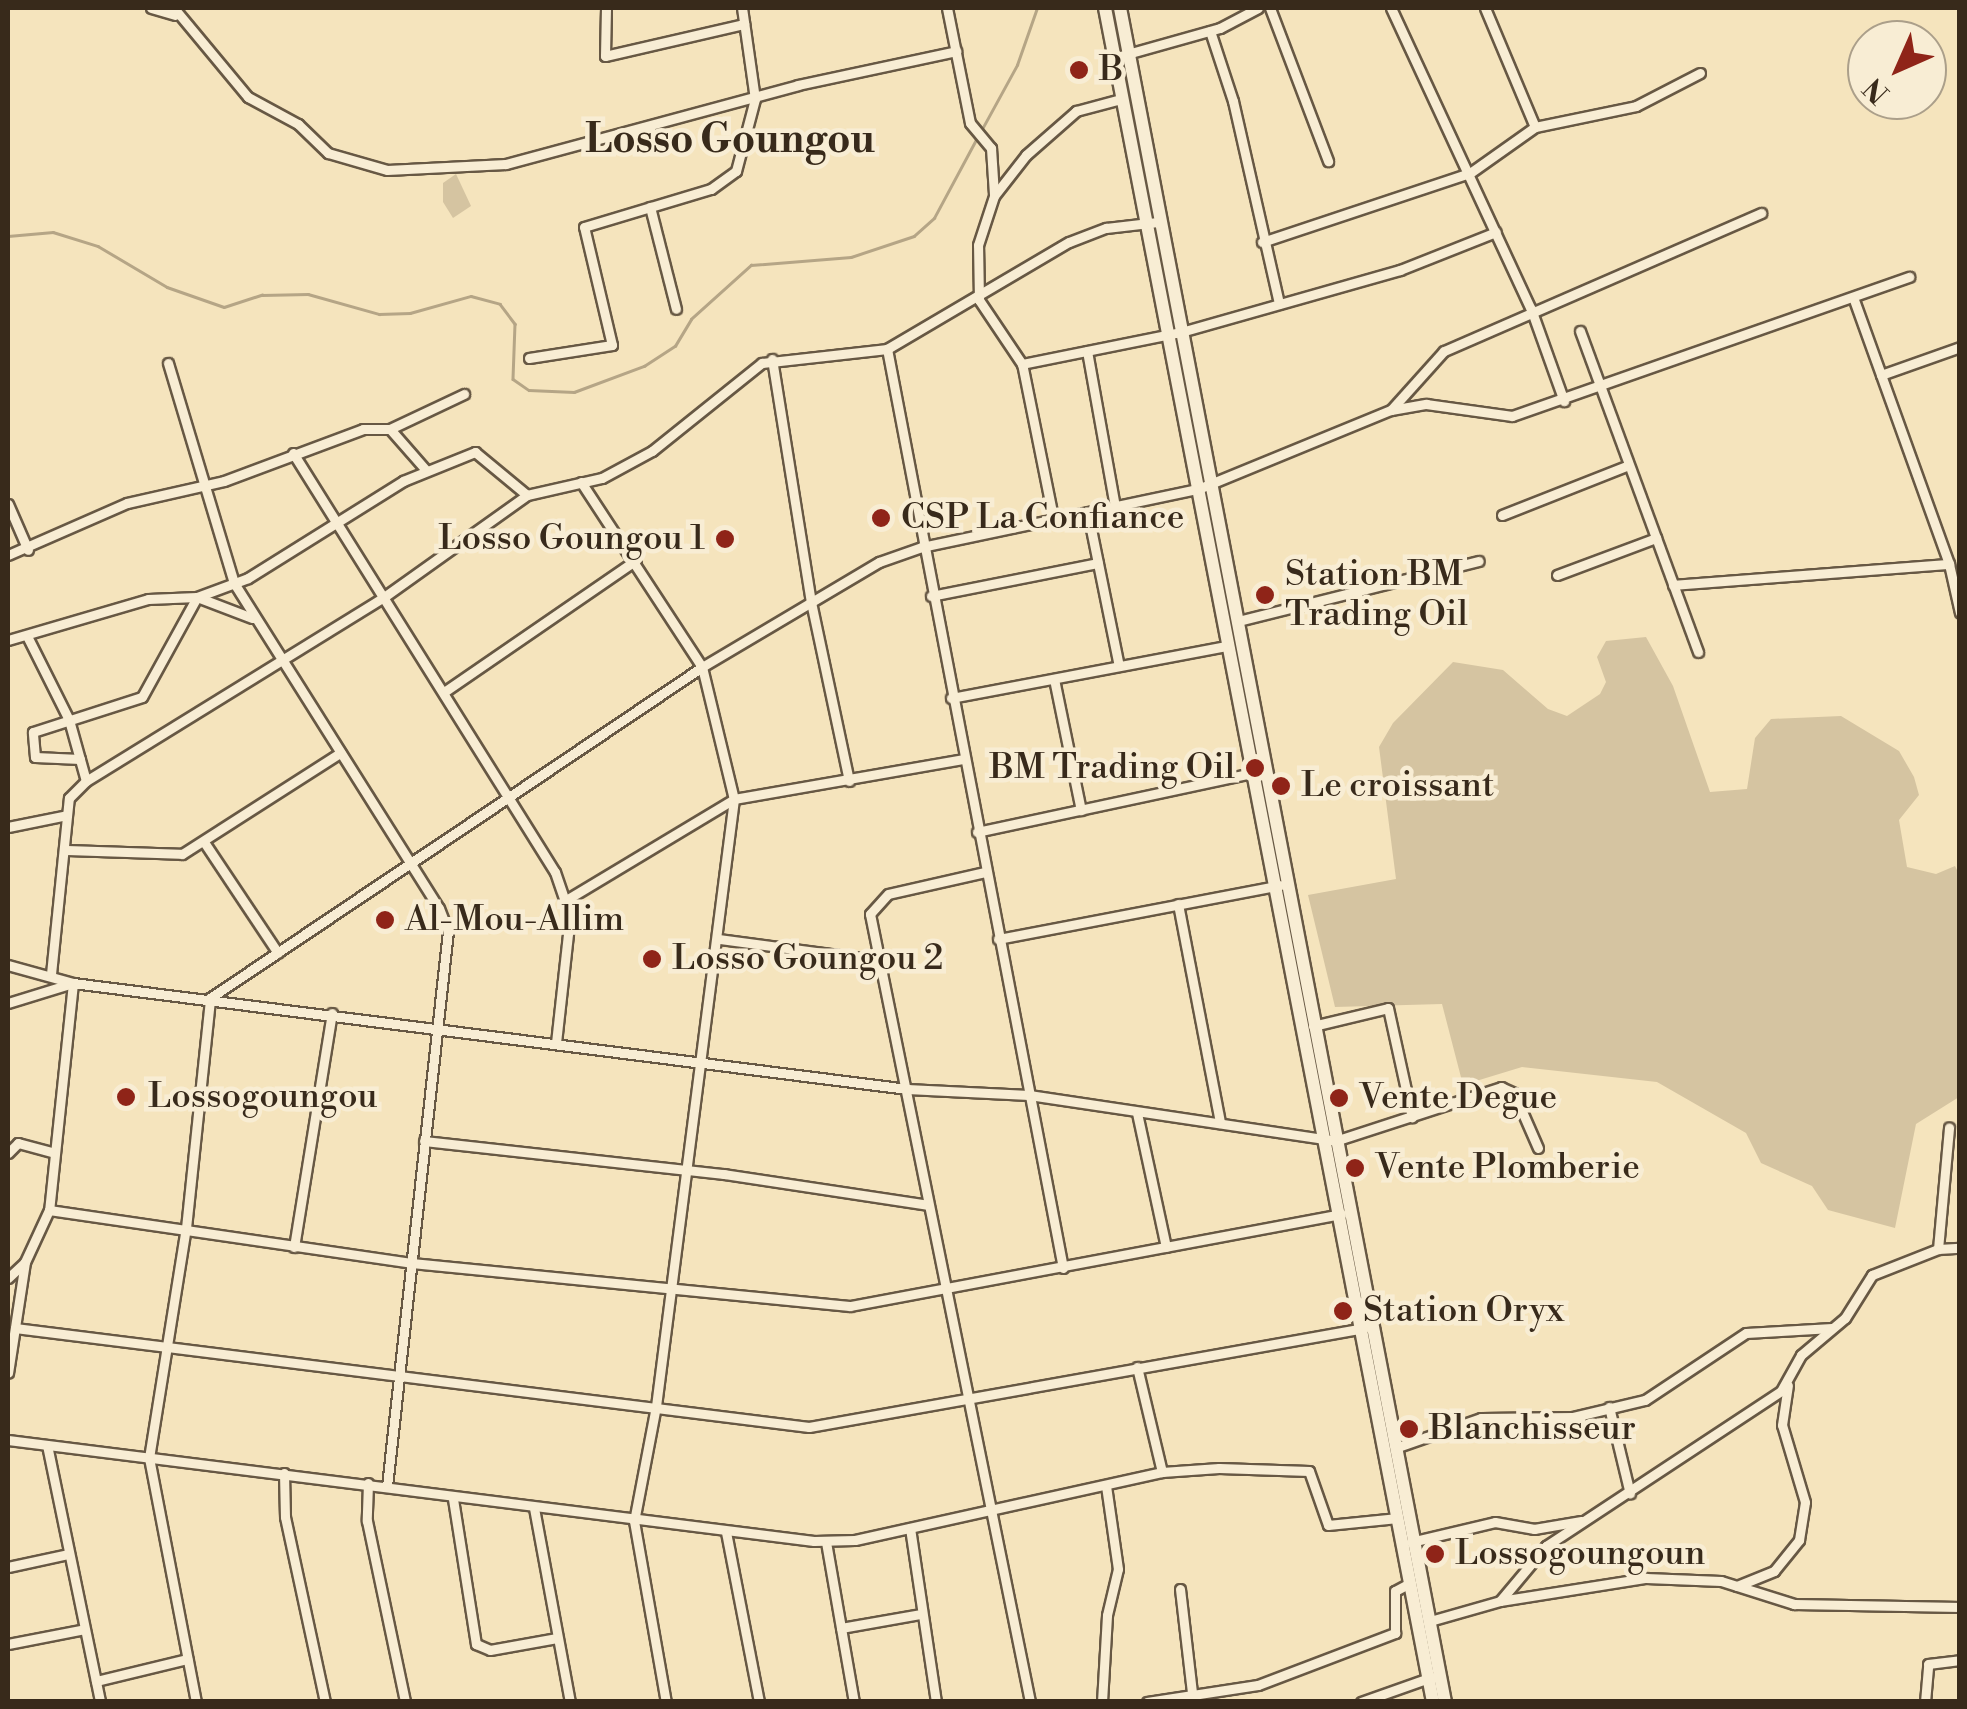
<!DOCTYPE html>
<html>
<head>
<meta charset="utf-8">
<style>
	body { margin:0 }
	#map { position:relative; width:1967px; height:1709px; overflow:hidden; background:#f5e4bd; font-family:"Libre Bodoni",serif }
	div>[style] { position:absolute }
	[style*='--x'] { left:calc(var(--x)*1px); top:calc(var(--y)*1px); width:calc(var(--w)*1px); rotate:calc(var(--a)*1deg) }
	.green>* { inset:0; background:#d5c4a1 }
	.stream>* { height:2.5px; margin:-1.25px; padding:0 1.25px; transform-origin:1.25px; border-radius:1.25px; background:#b5a586 }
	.roads { filter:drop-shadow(2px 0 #675844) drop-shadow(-2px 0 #675844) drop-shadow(0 2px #675844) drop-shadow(0 -2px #675844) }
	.minor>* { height:9px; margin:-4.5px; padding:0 4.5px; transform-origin:4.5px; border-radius:4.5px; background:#f8edd4 }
	.secondary>* { height:12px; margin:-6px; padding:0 6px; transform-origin:6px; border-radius:6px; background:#f8edd4 }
	.dots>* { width:28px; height:28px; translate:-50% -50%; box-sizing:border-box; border:5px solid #f8edd4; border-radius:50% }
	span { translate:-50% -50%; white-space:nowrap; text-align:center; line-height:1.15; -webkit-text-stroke:9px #f8edd4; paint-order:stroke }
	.poi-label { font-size:35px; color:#382a1b }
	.left { translate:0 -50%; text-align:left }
	.right { translate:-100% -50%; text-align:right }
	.quarter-label { font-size:40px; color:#382a1b; font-weight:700 }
	.frame { position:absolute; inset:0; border:10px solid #382a1b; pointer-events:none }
	.north { position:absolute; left:1847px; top:20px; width:100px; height:100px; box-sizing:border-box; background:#f8edd4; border:2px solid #ab9f8a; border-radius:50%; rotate:225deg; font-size:28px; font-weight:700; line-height:40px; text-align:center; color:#382a1b }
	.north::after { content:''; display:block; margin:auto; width:35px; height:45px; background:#8f2418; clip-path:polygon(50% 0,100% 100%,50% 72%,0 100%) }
</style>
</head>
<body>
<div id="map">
	<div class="green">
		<div style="clip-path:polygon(456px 174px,471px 206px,453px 218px,443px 202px,443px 183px)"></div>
		<div style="clip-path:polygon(1646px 637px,1673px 686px,1710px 792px,1747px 789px,1755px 738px,1771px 719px,1841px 716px,1899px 751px,1914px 777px,1919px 795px,1899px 820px,1907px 867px,1936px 874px,1955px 866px,1959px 874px,1959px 1097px,1916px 1124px,1895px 1228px,1828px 1210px,1812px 1186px,1761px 1163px,1746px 1133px,1657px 1082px,1522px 1067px,1463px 1085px,1442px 1004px,1335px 1007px,1308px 895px,1396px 879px,1379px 747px,1393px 723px,1453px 662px,1503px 670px,1548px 709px,1567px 716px,1600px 694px,1606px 682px,1597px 657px,1606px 641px)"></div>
	</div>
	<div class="stream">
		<div style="--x:982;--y:129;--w:73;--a:-61.3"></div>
		<div style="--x:1017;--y:65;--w:60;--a:-70.7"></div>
		<div style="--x:8;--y:236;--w:45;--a:-5.1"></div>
		<div style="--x:53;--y:232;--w:47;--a:17.3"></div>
		<div style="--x:98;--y:246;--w:80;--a:30.7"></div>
		<div style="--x:167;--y:287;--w:60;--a:19.3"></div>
		<div style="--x:224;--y:307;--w:40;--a:-18"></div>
		<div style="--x:262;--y:295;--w:46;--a:-1.2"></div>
		<div style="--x:308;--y:294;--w:74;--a:15.7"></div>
		<div style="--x:379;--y:314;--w:31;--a:-2"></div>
		<div style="--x:410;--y:313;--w:63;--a:-15.6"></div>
		<div style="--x:471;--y:296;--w:30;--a:15"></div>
		<div style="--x:500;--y:304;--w:25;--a:53"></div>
		<div style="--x:515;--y:324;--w:55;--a:92.1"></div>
		<div style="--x:513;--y:379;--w:19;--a:35"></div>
		<div style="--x:529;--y:390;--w:45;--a:2.5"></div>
		<div style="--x:574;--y:392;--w:75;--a:-20.4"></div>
		<div style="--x:644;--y:366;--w:37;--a:-33"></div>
		<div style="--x:675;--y:346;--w:31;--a:-59"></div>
		<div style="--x:691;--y:319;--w:81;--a:-42"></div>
		<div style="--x:751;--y:265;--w:100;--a:-4.6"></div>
		<div style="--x:851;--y:257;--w:66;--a:-18.4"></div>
		<div style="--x:914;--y:236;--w:27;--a:-42"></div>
		<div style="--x:934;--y:218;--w:93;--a:-61.8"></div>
	</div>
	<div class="roads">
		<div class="minor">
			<div style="--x:151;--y:8;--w:25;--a:16"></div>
			<div style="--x:174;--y:8;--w:116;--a:50.3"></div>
			<div style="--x:248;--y:97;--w:57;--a:28.4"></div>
			<div style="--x:298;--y:124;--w:42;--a:44"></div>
			<div style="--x:328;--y:153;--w:61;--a:16.1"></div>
			<div style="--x:387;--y:170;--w:119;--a:-2.9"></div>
			<div style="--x:506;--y:164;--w:302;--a:-15.1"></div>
			<div style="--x:798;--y:85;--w:162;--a:-12.1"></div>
			<div style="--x:606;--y:8;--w:48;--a:91.2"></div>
			<div style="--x:605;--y:56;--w:143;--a:-13"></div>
			<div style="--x:947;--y:8;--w:117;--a:78.7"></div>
			<div style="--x:970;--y:123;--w:33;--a:50"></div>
			<div style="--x:991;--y:148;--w:46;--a:86.3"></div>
			<div style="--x:1270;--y:8;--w:164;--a:69.2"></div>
			<div style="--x:1391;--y:8;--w:332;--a:65.1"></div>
			<div style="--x:1531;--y:309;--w:98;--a:70.3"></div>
			<div style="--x:1485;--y:8;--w:129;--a:67.2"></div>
			<div style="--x:1210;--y:31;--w:74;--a:71.8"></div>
			<div style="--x:1233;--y:101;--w:208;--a:77.2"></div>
			<div style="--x:1113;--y:58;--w:111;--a:-15.7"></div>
			<div style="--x:1220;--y:28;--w:43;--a:-27.8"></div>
			<div style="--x:650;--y:207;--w:105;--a:75.7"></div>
			<div style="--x:1262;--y:242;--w:219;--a:-18.4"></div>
			<div style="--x:1470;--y:173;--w:80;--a:-35.3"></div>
			<div style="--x:1535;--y:127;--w:103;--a:-11.7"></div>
			<div style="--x:1636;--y:106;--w:72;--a:-27.3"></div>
			<div style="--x:1853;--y:297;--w:284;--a:70.2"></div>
			<div style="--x:1949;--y:564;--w:50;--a:77.3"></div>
			<div style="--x:1580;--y:331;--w:342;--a:69.8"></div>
			<div style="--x:1087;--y:351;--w:158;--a:79.8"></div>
			<div style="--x:529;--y:358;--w:84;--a:-8.9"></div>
			<div style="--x:612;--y:345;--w:121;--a:-103.3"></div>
			<div style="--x:584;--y:227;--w:133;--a:-16.7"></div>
			<div style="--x:711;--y:189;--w:31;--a:-36"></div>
			<div style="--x:736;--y:171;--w:74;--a:-75.2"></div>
			<div style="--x:755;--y:99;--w:92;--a:-98.1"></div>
			<div style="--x:772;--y:359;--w:246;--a:80.9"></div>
			<div style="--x:811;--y:602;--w:183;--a:78"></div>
			<div style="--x:168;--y:363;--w:230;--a:73.3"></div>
			<div style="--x:234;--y:583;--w:384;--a:57.8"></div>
			<div style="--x:439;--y:908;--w:25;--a:69"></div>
			<div style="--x:448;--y:931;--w:558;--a:96.27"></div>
			<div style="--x:1022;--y:364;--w:162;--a:-11.4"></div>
			<div style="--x:1181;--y:332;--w:228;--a:-15.8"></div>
			<div style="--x:1400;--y:270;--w:103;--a:-21.6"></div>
			<div style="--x:1881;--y:375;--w:84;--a:-19.5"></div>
			<div style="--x:1391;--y:410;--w:79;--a:-48.1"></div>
			<div style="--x:1444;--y:351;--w:346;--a:-23.5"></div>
			<div style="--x:390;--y:429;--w:82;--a:-25.3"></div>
			<div style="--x:293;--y:453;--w:494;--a:58"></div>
			<div style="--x:555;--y:872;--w:46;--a:71.2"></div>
			<div style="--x:570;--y:916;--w:127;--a:96.3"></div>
			<div style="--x:581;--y:482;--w:221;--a:56.8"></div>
			<div style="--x:702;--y:667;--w:136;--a:76.4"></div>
			<div style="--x:734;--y:799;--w:612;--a:97.32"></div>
			<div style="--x:656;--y:1406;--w:117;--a:100.8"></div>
			<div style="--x:634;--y:1521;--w:184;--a:80"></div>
			<div style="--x:8;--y:504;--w:50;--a:66.5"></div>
			<div style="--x:1088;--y:514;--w:155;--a:78.5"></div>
			<div style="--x:1502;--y:515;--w:136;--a:-21.5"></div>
			<div style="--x:1054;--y:522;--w:161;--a:-101.4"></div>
			<div style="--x:1022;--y:364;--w:77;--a:-123.9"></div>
			<div style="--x:979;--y:300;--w:55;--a:-91"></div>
			<div style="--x:978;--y:245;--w:52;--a:-71.9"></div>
			<div style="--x:994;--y:196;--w:52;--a:-52"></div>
			<div style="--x:1026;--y:155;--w:67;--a:-41.3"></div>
			<div style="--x:1076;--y:111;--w:47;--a:-14.9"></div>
			<div style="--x:8;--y:555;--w:130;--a:-23.6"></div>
			<div style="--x:127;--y:503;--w:99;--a:-12.8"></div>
			<div style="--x:224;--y:481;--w:148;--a:-20.5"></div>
			<div style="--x:363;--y:429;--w:27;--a:0"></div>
			<div style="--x:390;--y:429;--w:53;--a:48.8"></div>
			<div style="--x:1557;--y:575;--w:106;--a:-20.5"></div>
			<div style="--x:1673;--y:585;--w:277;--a:-4.4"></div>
			<div style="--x:931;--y:596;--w:170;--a:-11.2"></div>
			<div style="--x:1238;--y:621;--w:248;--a:-14"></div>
			<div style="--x:27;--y:636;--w:94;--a:63.4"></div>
			<div style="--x:69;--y:720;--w:63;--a:74.4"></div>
			<div style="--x:8;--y:640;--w:146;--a:-16.3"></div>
			<div style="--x:148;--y:599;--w:49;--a:-2.3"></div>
			<div style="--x:197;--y:597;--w:54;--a:-20.4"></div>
			<div style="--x:248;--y:578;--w:183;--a:-32"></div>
			<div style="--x:403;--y:481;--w:78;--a:-21.9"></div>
			<div style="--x:475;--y:452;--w:67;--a:39.6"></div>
			<div style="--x:1054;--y:679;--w:134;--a:78.4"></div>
			<div style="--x:444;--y:692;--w:233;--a:-34.5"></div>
			<div style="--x:951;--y:698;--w:281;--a:-10.7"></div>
			<div style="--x:80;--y:759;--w:45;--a:-177.5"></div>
			<div style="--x:35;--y:757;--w:25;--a:-95"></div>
			<div style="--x:33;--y:732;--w:114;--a:-17.8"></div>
			<div style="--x:142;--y:697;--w:114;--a:-61.2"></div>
			<div style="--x:197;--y:597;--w:59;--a:20.9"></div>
			<div style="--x:8;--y:827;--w:60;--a:-11.5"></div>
			<div style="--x:977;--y:832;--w:287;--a:-12.1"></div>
			<div style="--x:204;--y:842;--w:133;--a:56.3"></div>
			<div style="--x:64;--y:850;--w:118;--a:1.9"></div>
			<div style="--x:182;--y:854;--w:188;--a:-32.6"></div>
			<div style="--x:985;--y:872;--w:99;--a:167.2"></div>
			<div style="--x:888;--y:894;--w:27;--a:132"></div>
			<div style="--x:870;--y:914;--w:804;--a:78.52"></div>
			<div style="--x:566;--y:900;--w:196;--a:-31"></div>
			<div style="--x:734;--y:799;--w:232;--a:-9.9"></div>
			<div style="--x:1178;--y:904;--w:223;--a:79.1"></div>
			<div style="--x:719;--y:939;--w:165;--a:7.6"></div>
			<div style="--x:998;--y:939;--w:287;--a:-10.8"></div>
			<div style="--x:8;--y:965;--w:67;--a:15.5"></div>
			<div style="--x:73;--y:983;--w:841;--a:7.24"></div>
			<div style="--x:907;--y:1089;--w:122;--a:2.8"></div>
			<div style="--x:1029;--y:1095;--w:309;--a:8.5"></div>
			<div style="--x:1335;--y:1141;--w:175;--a:-18"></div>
			<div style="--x:1501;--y:1087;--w:14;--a:25"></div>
			<div style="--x:1514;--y:1093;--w:60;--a:66.4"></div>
			<div style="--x:51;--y:974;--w:177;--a:-84.2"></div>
			<div style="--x:69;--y:798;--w:24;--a:-45"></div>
			<div style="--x:86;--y:781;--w:350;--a:-31.7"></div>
			<div style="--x:384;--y:597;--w:176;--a:-35.5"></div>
			<div style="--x:527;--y:495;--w:77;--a:-12.8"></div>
			<div style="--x:602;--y:478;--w:57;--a:-28.4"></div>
			<div style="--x:652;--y:451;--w:141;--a:-38.7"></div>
			<div style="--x:762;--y:363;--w:126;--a:-6.4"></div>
			<div style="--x:210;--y:998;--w:593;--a:-33.93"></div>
			<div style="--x:702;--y:667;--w:206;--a:-30.7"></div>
			<div style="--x:879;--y:562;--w:46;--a:-19.2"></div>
			<div style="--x:922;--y:547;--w:282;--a:-11.9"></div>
			<div style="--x:1198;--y:489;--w:209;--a:-22.3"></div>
			<div style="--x:1391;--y:410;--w:36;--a:-10"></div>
			<div style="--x:1426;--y:404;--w:87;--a:7.9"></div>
			<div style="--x:1512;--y:416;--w:421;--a:-19.3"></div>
			<div style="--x:8;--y:1003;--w:68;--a:-17.1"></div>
			<div style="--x:73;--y:983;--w:228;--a:96"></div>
			<div style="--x:49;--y:1210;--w:57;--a:114.8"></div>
			<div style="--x:25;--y:1262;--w:112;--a:98.7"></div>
			<div style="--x:1313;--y:1026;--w:77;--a:-13.5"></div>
			<div style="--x:1388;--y:1008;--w:112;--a:77.6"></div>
			<div style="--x:1137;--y:1113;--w:137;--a:77.8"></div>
			<div style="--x:424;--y:1141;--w:302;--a:6.3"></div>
			<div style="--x:724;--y:1174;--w:206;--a:8.6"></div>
			<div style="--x:8;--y:1153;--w:14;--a:-45"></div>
			<div style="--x:18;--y:1143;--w:38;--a:15"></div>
			<div style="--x:49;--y:1210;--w:366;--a:8.3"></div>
			<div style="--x:411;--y:1263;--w:441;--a:5.6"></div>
			<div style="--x:850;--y:1306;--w:500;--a:-10.6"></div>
			<div style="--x:294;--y:1247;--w:237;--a:-80.8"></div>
			<div style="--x:1938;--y:1249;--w:122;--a:-84.8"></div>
			<div style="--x:1063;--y:1268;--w:936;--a:-100.84"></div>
			<div style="--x:887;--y:349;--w:211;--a:-30.5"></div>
			<div style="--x:1069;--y:242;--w:40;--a:-21"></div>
			<div style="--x:1106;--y:228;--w:52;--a:-6.6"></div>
			<div style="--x:8;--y:1278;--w:22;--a:-43"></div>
			<div style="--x:15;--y:1328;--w:800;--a:7.11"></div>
			<div style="--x:809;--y:1427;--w:564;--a:-10.11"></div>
			<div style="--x:1137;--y:1367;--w:108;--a:76.6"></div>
			<div style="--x:1609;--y:1407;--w:89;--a:76.4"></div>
			<div style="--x:8;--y:1440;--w:812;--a:7.14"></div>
			<div style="--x:814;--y:1541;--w:41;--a:-1.4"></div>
			<div style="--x:855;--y:1540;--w:314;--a:-12.5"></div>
			<div style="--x:1162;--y:1472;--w:57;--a:-4"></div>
			<div style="--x:1219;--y:1468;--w:90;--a:1.9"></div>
			<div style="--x:1309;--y:1471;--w:57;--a:70.6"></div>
			<div style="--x:1328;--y:1525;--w:70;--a:-5.7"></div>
			<div style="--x:47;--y:1445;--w:262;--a:78.3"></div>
			<div style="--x:1395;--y:1448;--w:91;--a:-19.2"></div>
			<div style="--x:1481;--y:1418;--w:92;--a:-0.6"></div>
			<div style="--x:1573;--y:1417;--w:74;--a:-13.3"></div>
			<div style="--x:1645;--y:1400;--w:121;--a:-33.6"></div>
			<div style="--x:1746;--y:1333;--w:86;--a:-3.3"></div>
			<div style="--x:284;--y:1473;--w:44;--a:88.7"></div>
			<div style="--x:285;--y:1517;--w:189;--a:77.8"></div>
			<div style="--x:368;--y:1483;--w:38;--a:92"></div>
			<div style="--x:367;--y:1521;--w:185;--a:78.1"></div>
			<div style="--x:453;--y:1499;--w:147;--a:81"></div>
			<div style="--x:476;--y:1644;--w:15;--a:23"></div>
			<div style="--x:490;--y:1650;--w:68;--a:-10.2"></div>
			<div style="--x:534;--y:1508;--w:197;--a:79.5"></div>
			<div style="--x:910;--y:1528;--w:176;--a:81.5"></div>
			<div style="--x:726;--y:1532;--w:173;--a:79"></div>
			<div style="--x:826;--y:1542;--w:162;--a:80.1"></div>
			<div style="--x:1411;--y:1542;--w:86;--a:-13.4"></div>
			<div style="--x:1495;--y:1522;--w:40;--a:10"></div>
			<div style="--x:1534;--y:1529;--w:48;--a:-9.7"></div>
			<div style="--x:8;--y:1567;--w:61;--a:-12.2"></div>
			<div style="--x:1737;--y:1586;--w:40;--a:-22"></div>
			<div style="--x:1774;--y:1571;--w:40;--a:-51"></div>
			<div style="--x:1799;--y:1540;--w:38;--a:-81"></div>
			<div style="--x:1805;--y:1502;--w:80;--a:-106.6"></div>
			<div style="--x:1782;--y:1425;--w:40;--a:-81.5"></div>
			<div style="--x:1180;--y:1589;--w:104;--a:83.4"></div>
			<div style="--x:1500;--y:1601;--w:72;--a:-50.1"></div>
			<div style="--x:1546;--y:1546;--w:282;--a:-33.4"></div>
			<div style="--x:1781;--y:1391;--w:41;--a:-60.9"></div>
			<div style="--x:1801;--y:1355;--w:57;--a:-40.1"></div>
			<div style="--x:1845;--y:1318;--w:51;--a:-57.9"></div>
			<div style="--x:1872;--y:1275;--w:71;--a:-21.5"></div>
			<div style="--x:1938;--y:1249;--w:22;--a:-3"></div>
			<div style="--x:1430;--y:1621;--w:73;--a:-15.9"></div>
			<div style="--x:1500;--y:1601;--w:148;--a:-9"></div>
			<div style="--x:1646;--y:1578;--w:75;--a:2.3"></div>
			<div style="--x:1721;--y:1581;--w:77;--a:17.5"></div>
			<div style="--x:1794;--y:1604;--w:166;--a:1"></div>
			<div style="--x:841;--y:1628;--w:80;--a:-10"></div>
			<div style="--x:8;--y:1644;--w:78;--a:-11"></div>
			<div style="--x:96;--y:1681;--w:94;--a:-13.6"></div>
			<div style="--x:196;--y:1702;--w:248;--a:-100.9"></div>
			<div style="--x:149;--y:1458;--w:233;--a:-80.9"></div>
			<div style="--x:186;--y:1228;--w:231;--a:-84"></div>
			<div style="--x:1102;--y:1702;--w:87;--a:-86.7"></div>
			<div style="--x:1107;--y:1615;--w:47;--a:-76.6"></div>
			<div style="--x:1118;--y:1569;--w:84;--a:-98.2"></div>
			<div style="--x:1147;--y:1702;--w:112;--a:-8.7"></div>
			<div style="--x:1258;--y:1685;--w:147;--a:-20.8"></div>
			<div style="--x:1395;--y:1633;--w:42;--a:-90"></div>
			<div style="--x:1395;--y:1591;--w:17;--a:-28"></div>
			<div style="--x:1361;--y:1702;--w:75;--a:-19.4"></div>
			<div style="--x:1925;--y:1702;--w:38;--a:-85"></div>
			<div style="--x:1928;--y:1664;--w:32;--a:-7"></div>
		</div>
		<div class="secondary">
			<div style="--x:1105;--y:8;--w:1725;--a:79.04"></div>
			<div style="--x:1120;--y:8;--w:1725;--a:79.14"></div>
		</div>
	</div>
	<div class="dots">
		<div style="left:1079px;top:70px;background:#8f2418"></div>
		<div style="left:881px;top:518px;background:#8f2418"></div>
		<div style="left:725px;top:539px;background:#8f2418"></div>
		<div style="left:1265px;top:595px;background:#8f2418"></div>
		<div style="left:1255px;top:768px;background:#8f2418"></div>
		<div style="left:1281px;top:786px;background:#8f2418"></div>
		<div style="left:385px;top:920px;background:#8f2418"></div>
		<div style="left:652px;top:959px;background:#8f2418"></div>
		<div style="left:126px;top:1097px;background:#8f2418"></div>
		<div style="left:1339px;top:1098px;background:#8f2418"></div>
		<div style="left:1355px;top:1168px;background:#8f2418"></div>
		<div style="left:1343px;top:1311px;background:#8f2418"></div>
		<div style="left:1409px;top:1429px;background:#8f2418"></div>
		<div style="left:1435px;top:1554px;background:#8f2418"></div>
	</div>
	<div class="poi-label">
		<span class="left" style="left:1099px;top:70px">B</span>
		<span class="left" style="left:901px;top:518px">CSP La Confiance</span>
		<span class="right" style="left:705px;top:539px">Losso Goungou 1</span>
		<span class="left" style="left:1285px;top:595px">Station BM<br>Trading Oil</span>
		<span class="right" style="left:1235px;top:768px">BM Trading Oil</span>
		<span class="left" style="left:1301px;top:786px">Le croissant</span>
		<span class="left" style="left:405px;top:920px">Al-Mou-Allim</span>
		<span class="left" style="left:672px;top:959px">Losso Goungou 2</span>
		<span class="left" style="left:148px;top:1097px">Lossogoungou</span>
		<span class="left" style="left:1359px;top:1098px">Vente Degue</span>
		<span class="left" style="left:1375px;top:1168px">Vente Plomberie</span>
		<span class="left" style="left:1363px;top:1311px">Station Oryx</span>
		<span class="left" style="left:1429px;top:1429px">Blanchisseur</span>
		<span class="left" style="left:1455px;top:1554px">Lossogoungoun</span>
	</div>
	<div class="quarter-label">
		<span style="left:730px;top:140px">Losso Goungou</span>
	</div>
	<div class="frame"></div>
	<div class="north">N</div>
</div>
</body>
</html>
